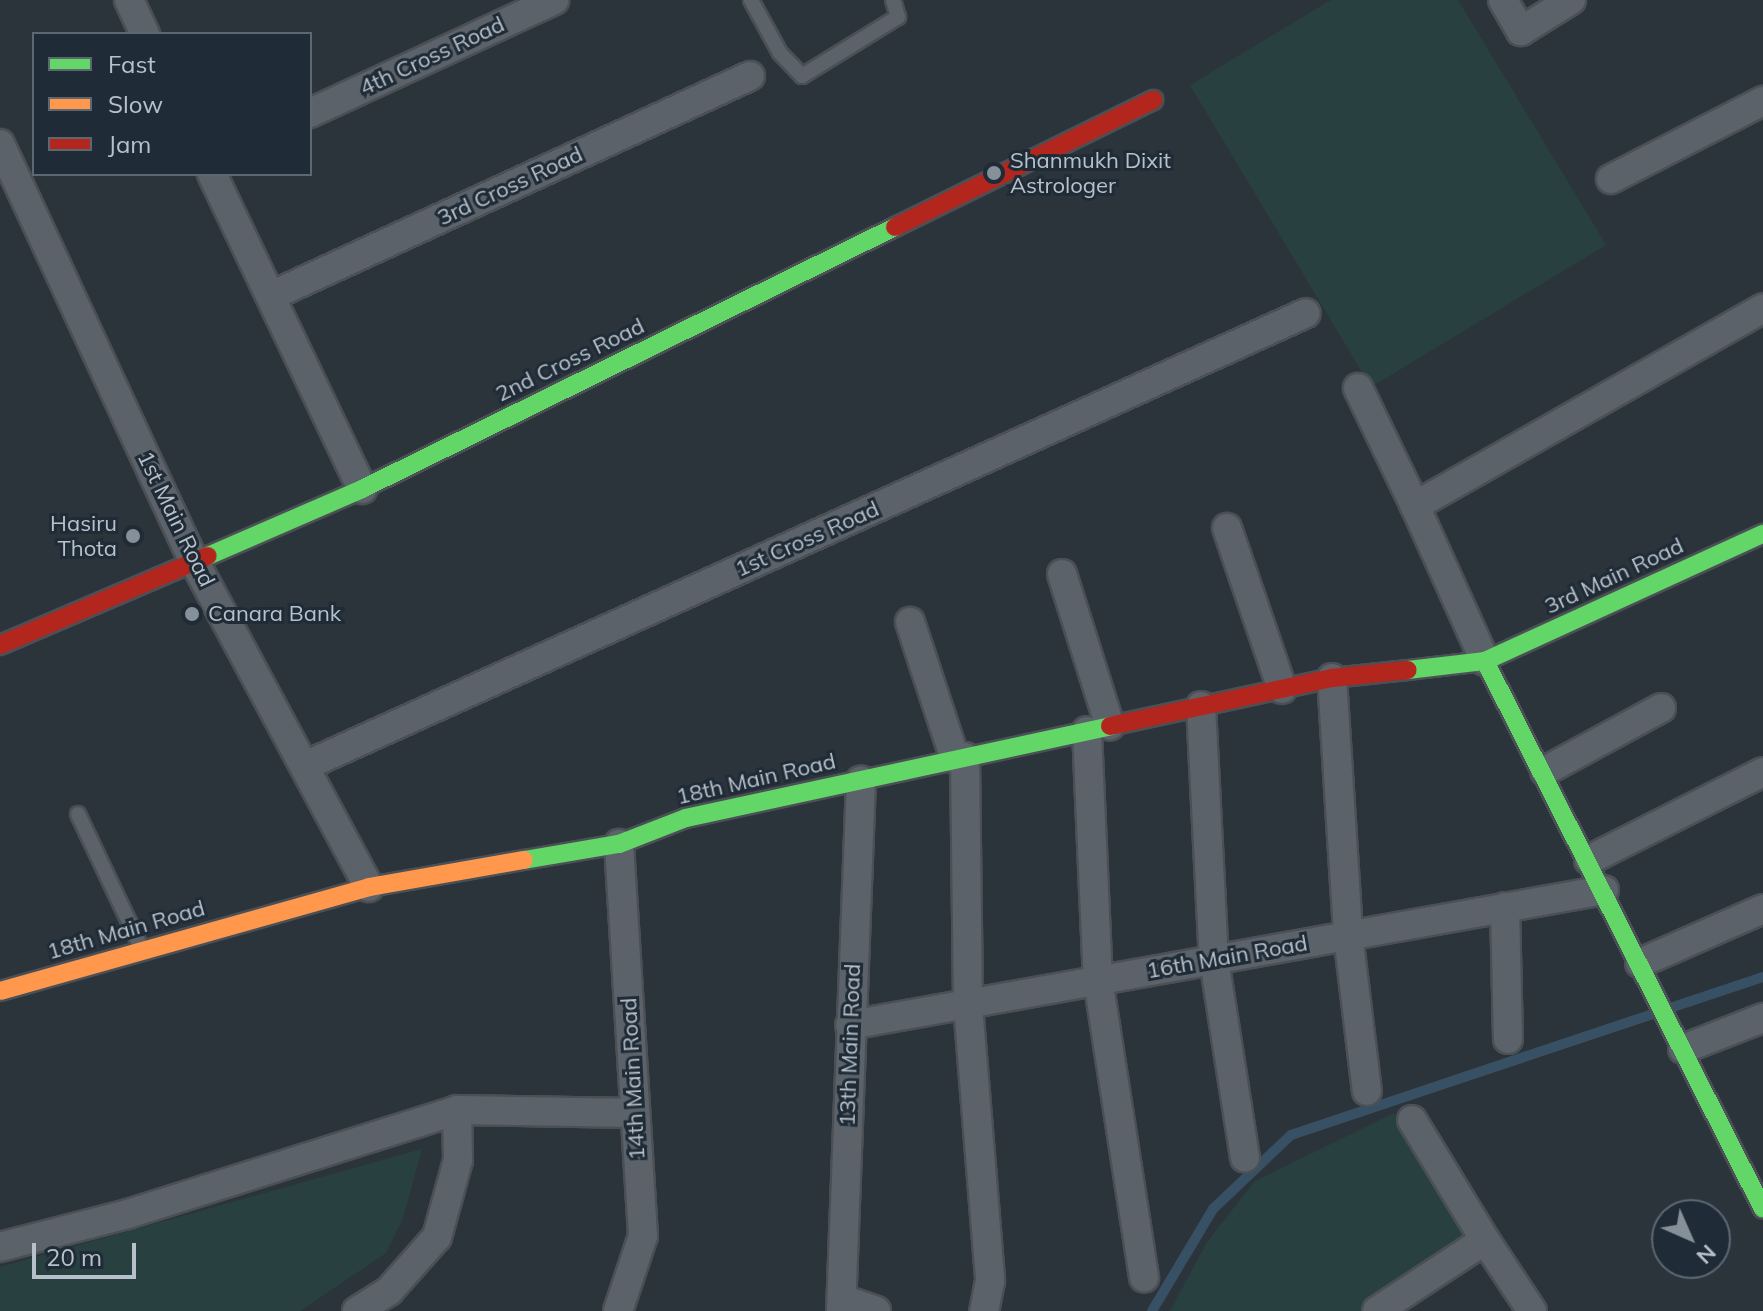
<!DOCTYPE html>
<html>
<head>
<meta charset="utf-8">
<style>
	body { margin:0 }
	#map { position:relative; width:1763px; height:1311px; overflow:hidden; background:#2c343b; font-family:Mulish,sans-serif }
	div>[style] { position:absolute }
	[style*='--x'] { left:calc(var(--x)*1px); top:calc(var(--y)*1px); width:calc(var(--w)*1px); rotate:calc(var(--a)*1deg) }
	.green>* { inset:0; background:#294041 }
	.stream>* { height:10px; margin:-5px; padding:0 5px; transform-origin:5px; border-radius:5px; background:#385064 }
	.roads { filter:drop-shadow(2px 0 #4a5055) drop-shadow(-2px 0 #4a5055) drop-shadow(0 2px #4a5055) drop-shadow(0 -2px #4a5055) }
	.lane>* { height:14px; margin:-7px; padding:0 7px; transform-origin:7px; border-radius:7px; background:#5c6269 }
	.street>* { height:28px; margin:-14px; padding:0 14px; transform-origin:14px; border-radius:14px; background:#5c6269 }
	.fast>* { height:18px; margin:-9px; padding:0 9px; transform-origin:9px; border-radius:9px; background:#63d668 }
	.slow>* { height:18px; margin:-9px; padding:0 9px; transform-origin:9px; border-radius:9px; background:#ff974d }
	.jam>* { height:18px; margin:-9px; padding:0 9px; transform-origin:9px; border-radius:9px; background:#b3261e }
	.dots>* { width:22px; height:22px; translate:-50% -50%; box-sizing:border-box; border:4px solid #1f2b36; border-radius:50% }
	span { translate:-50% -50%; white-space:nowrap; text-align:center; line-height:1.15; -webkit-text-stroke:6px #1f2b36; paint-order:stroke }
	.street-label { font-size:22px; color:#b7c1cb }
	.poi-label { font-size:22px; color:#b7c1cb }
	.left { translate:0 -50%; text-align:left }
	.right { translate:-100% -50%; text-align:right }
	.legend { position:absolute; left:32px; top:32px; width:280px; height:144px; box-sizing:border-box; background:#1f2b36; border:2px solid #5c6772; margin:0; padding:10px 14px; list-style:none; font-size:24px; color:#b7c1cb }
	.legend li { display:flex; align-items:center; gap:16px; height:40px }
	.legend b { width:40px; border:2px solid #5c6772 }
	.north { position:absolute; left:1651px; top:1199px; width:80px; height:80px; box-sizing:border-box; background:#1f2b36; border:2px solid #5c6772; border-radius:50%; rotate:135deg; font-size:22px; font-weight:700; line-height:32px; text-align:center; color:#b7c1cb }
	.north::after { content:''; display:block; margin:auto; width:28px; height:36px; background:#869099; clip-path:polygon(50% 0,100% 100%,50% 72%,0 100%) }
	.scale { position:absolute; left:32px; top:1243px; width:104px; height:36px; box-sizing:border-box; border:4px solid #b7c1cb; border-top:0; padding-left:10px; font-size:24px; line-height:28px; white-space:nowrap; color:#b7c1cb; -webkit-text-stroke:6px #1f2b36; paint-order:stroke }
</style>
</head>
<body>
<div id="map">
	<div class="green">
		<div style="clip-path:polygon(1331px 0,1458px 0,1606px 245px,1371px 387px,1190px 85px)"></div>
		<div style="clip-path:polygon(1394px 1113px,1469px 1239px,1361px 1311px,1170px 1311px,1207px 1242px,1255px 1181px)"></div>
		<div style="clip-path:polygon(422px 1149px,403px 1218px,386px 1253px,300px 1311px,0 1311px,0 1267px)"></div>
	</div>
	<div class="stream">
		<div style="--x:1670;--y:1008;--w:98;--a:-18.4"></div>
		<div style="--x:1152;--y:1311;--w:119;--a:-59.1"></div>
		<div style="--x:1213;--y:1209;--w:108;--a:-43.5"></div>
		<div style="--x:1291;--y:1135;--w:384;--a:-18.5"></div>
	</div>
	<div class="roads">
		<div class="lane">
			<div style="--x:751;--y:0;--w:60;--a:61.3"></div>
			<div style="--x:780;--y:53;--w:32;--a:46"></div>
			<div style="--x:802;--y:76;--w:113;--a:-31.6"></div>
			<div style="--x:898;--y:17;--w:18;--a:-106"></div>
			<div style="--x:78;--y:814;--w:147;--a:64.7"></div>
		</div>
		<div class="street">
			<div style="--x:129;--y:0;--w:38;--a:65"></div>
			<div style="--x:1503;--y:0;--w:36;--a:60"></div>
			<div style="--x:1521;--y:31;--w:59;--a:-31.8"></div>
			<div style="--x:310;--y:113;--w:269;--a:-24.8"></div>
			<div style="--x:0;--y:144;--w:460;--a:65.1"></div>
			<div style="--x:194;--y:561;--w:370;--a:61.8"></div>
			<div style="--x:212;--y:174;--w:349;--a:64.5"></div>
			<div style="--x:1611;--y:179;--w:171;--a:-27.2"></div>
			<div style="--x:271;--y:296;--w:527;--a:-24.67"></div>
			<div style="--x:1358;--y:388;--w:131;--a:64.2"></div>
			<div style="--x:1227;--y:528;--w:170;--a:71.1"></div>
			<div style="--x:1062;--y:574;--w:159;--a:72.5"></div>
			<div style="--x:910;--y:622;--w:144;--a:71.8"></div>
			<div style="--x:1485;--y:661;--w:170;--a:-114.3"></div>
			<div style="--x:1415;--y:506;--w:400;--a:-29.6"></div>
			<div style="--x:1332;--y:678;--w:257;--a:86.4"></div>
			<div style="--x:1348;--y:935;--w:157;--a:83.1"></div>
			<div style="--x:1201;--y:706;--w:254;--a:87.1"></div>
			<div style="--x:1214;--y:960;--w:200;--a:81.1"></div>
			<div style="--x:1087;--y:731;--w:249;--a:87.5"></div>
			<div style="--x:1098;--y:980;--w:301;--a:81.2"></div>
			<div style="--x:965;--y:757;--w:248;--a:89.3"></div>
			<div style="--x:968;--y:1005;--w:277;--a:85.4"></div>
			<div style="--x:990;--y:1281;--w:31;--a:101"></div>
			<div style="--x:307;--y:765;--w:1096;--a:-24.34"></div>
			<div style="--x:1545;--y:771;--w:132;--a:-28.5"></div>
			<div style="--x:1589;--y:860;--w:195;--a:-26.8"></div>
			<div style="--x:1505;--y:907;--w:132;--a:88.7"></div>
			<div style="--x:1640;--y:963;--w:134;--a:-23.7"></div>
			<div style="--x:850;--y:1025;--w:766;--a:-10.15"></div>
			<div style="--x:1683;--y:1049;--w:86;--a:-21.2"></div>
			<div style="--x:1412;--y:1120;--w:140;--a:58.7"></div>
			<div style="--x:0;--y:1247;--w:132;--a:-14.5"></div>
			<div style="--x:128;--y:1214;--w:345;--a:-17.5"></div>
			<div style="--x:457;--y:1110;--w:178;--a:1"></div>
			<div style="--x:842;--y:1299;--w:36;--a:19"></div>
			<div style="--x:357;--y:1311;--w:38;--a:-32"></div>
			<div style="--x:389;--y:1291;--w:72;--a:-48.4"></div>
			<div style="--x:437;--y:1237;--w:80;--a:-74.7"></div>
			<div style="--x:458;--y:1160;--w:50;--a:-91.1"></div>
			<div style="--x:618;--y:1311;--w:79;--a:-71.6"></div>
			<div style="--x:643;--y:1236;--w:393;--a:-93.5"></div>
			<div style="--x:841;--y:1311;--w:531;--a:-87.84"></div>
			<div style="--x:1377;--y:1311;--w:129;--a:-33.3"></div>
			<div style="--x:1485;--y:1240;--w:85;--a:56.5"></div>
		</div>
		<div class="fast">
			<div style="--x:208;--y:556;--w:168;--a:-23.5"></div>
			<div style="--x:362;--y:489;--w:594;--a:-26.18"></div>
			<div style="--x:1485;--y:661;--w:614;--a:63.1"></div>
			<div style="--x:1408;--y:670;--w:78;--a:-6.7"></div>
			<div style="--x:1485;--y:661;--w:306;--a:-24.6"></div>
			<div style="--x:524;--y:860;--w:96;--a:-9.6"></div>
			<div style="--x:619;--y:844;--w:72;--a:-21.2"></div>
			<div style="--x:686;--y:818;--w:434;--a:-12.2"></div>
		</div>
		<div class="slow">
			<div style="--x:0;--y:991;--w:383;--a:-15.7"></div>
			<div style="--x:369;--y:887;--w:157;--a:-9.9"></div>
		</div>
		<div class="jam">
			<div style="--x:895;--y:227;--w:288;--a:-26.2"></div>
			<div style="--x:0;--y:645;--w:226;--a:-23.2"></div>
			<div style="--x:1110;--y:726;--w:227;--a:-12.2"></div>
			<div style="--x:1332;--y:678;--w:76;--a:-6"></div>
		</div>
	</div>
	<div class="dots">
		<div style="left:994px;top:173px;background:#869099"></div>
		<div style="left:133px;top:536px;background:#869099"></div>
		<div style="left:192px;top:614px;background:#869099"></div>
	</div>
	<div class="street-label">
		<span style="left:432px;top:56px;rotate:-25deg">4th Cross Road</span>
		<span style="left:510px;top:186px;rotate:-25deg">3rd Cross Road</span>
		<span style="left:570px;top:360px;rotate:-26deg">2nd Cross Road</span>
		<span style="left:176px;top:519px;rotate:64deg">1st Main Road</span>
		<span style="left:807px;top:539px;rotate:-24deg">1st Cross Road</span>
		<span style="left:1614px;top:576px;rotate:-25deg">3rd Main Road</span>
		<span style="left:756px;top:779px;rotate:-13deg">18th Main Road</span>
		<span style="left:126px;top:930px;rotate:-16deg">18th Main Road</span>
		<span style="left:1227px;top:957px;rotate:-10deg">16th Main Road</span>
		<span style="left:850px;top:1045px;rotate:-88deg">13th Main Road</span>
		<span style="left:633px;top:1079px;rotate:-93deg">14th Main Road</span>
	</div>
	<div class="poi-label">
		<span class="left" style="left:1010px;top:173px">Shanmukh Dixit<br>Astrologer</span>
		<span class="right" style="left:117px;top:536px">Hasiru<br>Thota</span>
		<span class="left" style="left:208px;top:614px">Canara Bank</span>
	</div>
	<ul class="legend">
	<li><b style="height:10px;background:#63d668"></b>Fast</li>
	<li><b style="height:10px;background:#ff974d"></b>Slow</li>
	<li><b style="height:10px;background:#b3261e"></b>Jam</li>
	</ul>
	<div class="north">N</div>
	<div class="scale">20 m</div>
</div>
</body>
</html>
